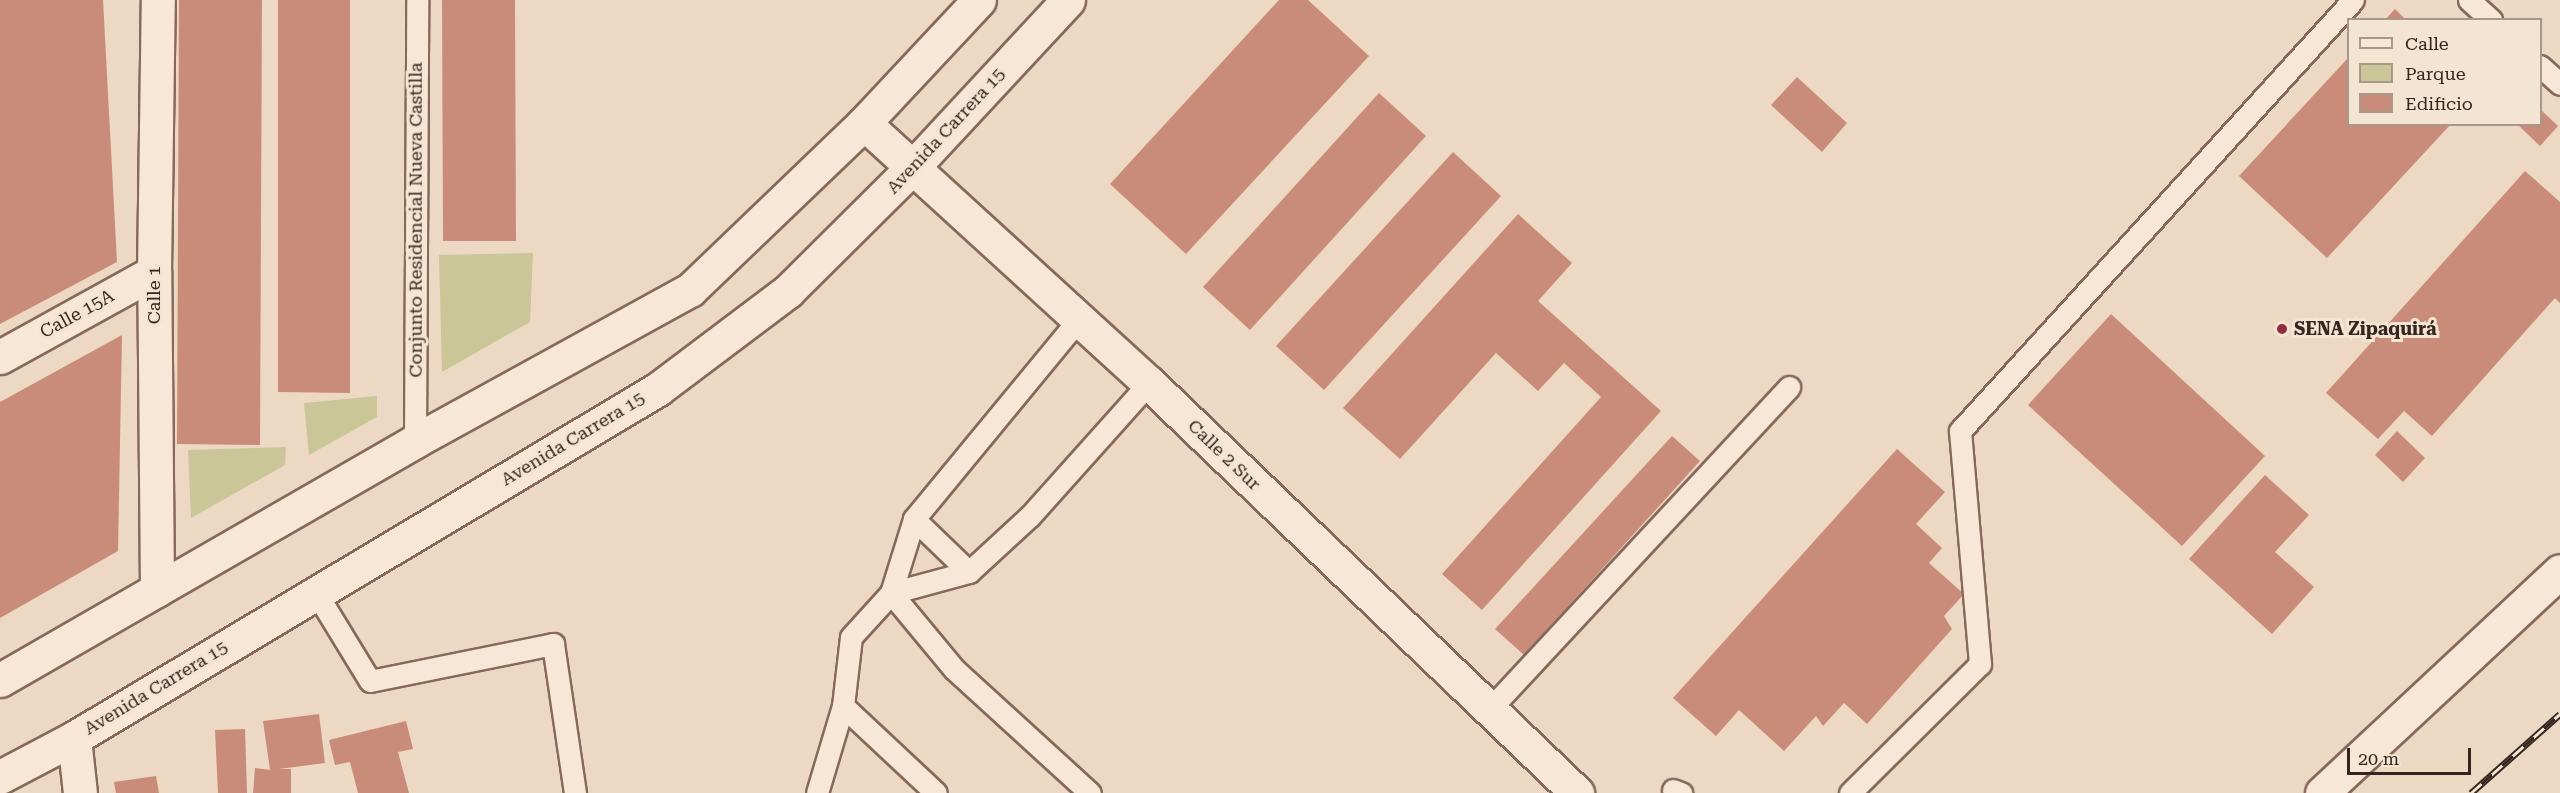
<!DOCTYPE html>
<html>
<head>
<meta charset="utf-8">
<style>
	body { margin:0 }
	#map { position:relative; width:2560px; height:793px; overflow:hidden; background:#edd8c3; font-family:"Roboto Serif",serif }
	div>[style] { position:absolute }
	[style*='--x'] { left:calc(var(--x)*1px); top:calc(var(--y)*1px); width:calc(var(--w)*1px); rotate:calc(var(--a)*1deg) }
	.green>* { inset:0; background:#cac697 }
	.building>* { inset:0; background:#ca8c7a }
	.roads { filter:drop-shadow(2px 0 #86695a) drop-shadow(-2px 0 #86695a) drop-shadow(0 2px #86695a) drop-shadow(0 -2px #86695a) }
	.lane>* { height:21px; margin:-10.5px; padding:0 10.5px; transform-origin:10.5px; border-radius:10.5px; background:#f8e7d6 }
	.street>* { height:33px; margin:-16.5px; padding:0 16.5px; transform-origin:16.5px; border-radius:16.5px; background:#f8e7d6 }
	.secondary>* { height:33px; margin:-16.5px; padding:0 16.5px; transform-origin:16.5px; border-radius:16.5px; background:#f8e7d6 }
	.rail>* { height:7px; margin-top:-3.5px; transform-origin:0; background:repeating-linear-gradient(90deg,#f4e4d2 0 14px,#36251e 0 28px); box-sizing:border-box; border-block:2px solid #36251e }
	.dots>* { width:16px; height:16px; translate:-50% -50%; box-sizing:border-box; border:3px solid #f4e4d2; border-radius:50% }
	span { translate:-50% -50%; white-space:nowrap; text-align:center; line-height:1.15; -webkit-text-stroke:6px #f4e4d2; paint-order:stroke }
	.street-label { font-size:18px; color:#36251e }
	.poi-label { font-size:18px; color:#36251e; font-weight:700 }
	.left { translate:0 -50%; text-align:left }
	.legend { position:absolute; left:2347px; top:18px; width:195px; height:108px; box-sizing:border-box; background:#f4e4d2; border:2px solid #a8988a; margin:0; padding:8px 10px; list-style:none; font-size:18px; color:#36251e }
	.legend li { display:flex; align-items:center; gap:12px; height:30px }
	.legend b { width:30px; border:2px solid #a8988a }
	.scale { position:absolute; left:2347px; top:748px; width:124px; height:27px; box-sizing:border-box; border:3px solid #36251e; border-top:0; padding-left:8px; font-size:18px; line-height:21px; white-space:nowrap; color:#36251e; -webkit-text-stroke:4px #f4e4d2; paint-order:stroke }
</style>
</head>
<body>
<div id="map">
	<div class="green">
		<div style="clip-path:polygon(533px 253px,530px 322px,442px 372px,439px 255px)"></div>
		<div style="clip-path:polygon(377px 396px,377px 417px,309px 455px,304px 403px)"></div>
		<div style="clip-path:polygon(286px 447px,285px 465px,191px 518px,188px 450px)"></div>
	</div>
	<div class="building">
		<div style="clip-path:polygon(0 0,103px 0,117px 262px,0 324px)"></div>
		<div style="clip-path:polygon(179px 0,262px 0,260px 445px,177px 444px)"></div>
		<div style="clip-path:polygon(278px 0,350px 0,350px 393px,278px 392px)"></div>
		<div style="clip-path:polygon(442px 0,515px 0,516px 241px,443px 241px)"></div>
		<div style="clip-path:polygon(1279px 0,1308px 0,1369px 56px,1186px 254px,1110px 184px)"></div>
		<div style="clip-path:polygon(2395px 9px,2406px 20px,2385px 20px)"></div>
		<div style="clip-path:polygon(2348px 58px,2348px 124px,2451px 124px,2327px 258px,2239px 176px)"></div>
		<div style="clip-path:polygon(1797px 77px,1847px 123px,1822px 152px,1771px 105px)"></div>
		<div style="clip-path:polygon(1379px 93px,1426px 136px,1250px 330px,1203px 287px)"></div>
		<div style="clip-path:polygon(2540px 109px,2558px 126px,2540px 146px,2517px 124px,2540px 124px)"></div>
		<div style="clip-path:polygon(1453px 152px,1501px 196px,1324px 390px,1276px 346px)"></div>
		<div style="clip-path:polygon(2525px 171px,2560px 202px,2560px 303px,2555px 298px,2432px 436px,2404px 411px,2378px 439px,2326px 393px)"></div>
		<div style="clip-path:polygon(1518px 214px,1572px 263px,1538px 301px,1661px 411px,1482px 610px,1442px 574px,1601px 397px,1564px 363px,1538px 391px,1496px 353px,1400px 459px,1343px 408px)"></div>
		<div style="clip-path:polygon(2111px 314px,2265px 456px,2182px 546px,2028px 405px)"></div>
		<div style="clip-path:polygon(122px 335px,118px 551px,0 618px,0 402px)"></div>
		<div style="clip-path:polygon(2397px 431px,2425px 458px,2403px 482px,2375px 455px)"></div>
		<div style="clip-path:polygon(1672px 436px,1700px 461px,1524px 655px,1495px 629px)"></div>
		<div style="clip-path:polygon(1897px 449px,1945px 492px,1916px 524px,1942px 548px,1929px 563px,1964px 594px,1944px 616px,1952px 629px,1867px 724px,1844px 703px,1823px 726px,1816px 716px,1784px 751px,1739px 710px,1716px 736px,1673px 698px)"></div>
		<div style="clip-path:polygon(2265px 475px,2309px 515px,2275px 552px,2314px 587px,2272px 634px,2189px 559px)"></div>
		<div style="clip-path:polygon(319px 714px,325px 763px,279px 769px,291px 769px,291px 793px,253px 793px,255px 768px,270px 770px,263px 721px)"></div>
		<div style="clip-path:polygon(406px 721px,413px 749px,398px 752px,409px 793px,358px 793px,350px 762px,335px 765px,329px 740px)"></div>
		<div style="clip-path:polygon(245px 729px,247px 793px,218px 793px,215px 730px)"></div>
		<div style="clip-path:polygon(156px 776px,159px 793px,116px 793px,114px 782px)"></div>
	</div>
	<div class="roads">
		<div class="lane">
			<div style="--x:2469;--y:0;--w:30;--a:42"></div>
			<div style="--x:2540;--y:66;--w:27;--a:42"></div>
			<div style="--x:415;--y:441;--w:441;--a:-89.7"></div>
			<div style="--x:914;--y:519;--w:76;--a:43.9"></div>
			<div style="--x:315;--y:591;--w:105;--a:58.6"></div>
			<div style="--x:370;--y:681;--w:187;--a:-11.4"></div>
			<div style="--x:553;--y:644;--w:151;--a:81.6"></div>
			<div style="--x:891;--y:593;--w:81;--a:-15.1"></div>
			<div style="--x:969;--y:572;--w:83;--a:-42.6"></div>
			<div style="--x:1030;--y:516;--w:178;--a:-48.2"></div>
			<div style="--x:891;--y:593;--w:99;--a:50.3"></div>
			<div style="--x:954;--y:669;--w:184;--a:42.4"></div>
			<div style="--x:843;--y:706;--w:127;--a:43.1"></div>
			<div style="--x:1489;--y:710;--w:441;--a:-47.1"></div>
			<div style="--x:1673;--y:790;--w:9;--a:21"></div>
			<div style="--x:817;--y:793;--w:91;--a:-73.4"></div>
			<div style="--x:843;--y:706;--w:69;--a:-83.4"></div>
			<div style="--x:851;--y:637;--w:59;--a:-47.7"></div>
			<div style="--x:891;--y:593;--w:77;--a:-72.7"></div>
			<div style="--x:914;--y:519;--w:259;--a:-50.5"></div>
			<div style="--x:1850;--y:793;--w:183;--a:-44.8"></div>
			<div style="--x:1980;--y:664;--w:234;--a:-94.9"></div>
			<div style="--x:1960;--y:431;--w:583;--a:-47.64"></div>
		</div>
		<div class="street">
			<div style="--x:864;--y:123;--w:386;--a:42.4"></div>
			<div style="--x:1149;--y:383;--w:593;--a:43.77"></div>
			<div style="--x:0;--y:357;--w:176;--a:-28.9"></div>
			<div style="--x:157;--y:590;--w:318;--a:-90.5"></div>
			<div style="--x:154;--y:272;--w:272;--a:-89.2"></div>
			<div style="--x:74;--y:738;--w:55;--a:83.8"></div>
			<div style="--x:2322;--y:793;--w:325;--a:-43"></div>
		</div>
		<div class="secondary">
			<div style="--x:0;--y:680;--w:479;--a:-29.9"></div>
			<div style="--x:415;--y:441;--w:314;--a:-28.8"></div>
			<div style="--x:690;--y:290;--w:241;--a:-43.8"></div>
			<div style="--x:864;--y:123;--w:168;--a:-46.9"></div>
			<div style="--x:0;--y:777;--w:84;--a:-27.8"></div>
			<div style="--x:74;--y:738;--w:680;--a:-30.86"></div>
			<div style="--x:658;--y:389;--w:163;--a:-37"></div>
			<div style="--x:788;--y:291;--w:175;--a:-44.8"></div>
			<div style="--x:912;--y:168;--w:229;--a:-47.1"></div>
		</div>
	</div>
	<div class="rail">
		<div style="--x:2471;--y:793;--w:119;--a:-41.6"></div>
	</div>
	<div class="dots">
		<div style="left:2282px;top:329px;background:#932c41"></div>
	</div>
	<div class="street-label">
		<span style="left:946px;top:131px;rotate:-47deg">Avenida Carrera 15</span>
		<span style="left:416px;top:220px;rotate:-90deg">Conjunto Residencial Nueva Castilla</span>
		<span style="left:154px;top:295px;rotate:-90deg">Calle 1</span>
		<span style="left:77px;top:314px;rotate:-29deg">Calle 15A</span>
		<span style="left:573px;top:439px;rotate:-31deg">Avenida Carrera 15</span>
		<span style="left:1224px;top:455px;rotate:44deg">Calle 2 Sur</span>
		<span style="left:156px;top:688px;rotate:-31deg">Avenida Carrera 15</span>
	</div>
	<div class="poi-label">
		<span class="left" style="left:2294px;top:329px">SENA Zipaquirá</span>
	</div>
	<ul class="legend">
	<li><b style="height:8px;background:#f8e7d6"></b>Calle</li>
	<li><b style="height:16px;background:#cac697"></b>Parque</li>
	<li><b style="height:16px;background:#ca8c7a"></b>Edificio</li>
	</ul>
	<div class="scale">20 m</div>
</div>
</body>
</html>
